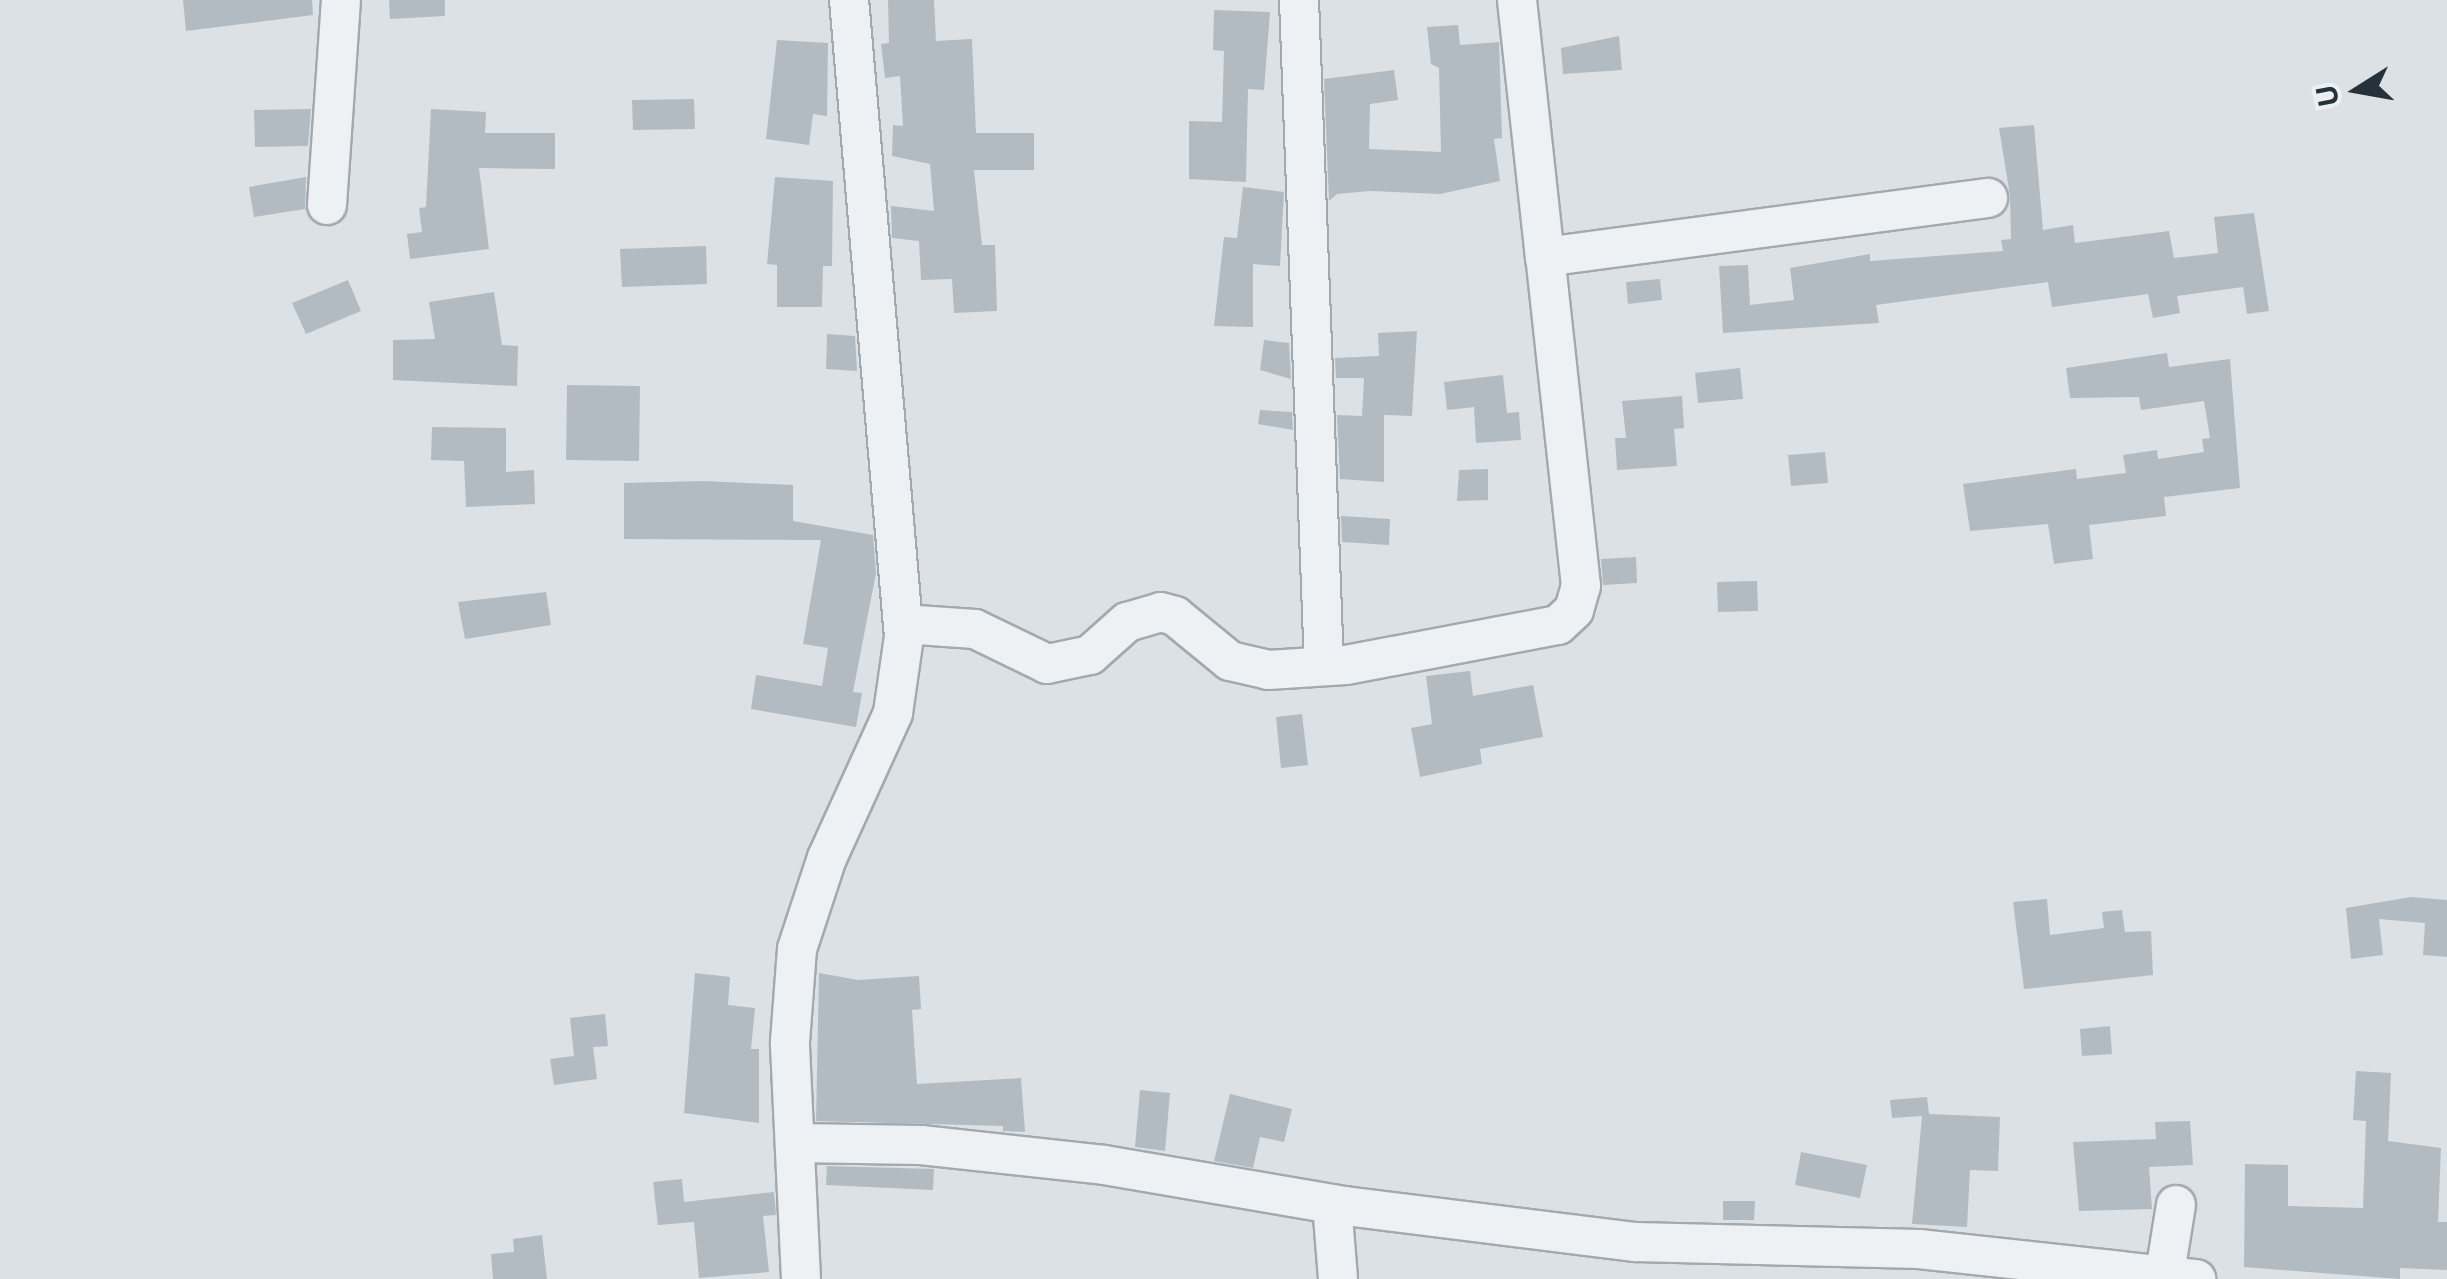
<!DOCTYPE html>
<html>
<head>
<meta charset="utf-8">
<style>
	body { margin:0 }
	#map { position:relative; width:2447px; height:1279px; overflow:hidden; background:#dce1e5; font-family:Inter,sans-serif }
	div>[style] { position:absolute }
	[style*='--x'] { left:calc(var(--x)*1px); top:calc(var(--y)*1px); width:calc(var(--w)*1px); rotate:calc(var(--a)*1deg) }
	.building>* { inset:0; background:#b3bbc2 }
	.roads { filter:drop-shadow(2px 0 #a2a9af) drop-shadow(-2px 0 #a2a9af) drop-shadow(0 2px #a2a9af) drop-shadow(0 -2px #a2a9af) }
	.minor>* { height:38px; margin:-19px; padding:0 19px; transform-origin:19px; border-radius:19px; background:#eef1f4 }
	span { translate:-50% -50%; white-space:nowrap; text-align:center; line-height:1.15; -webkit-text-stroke:8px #ebf0f3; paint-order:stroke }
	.north { position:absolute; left:2307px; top:40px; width:100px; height:100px; -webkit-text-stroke:8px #ebf0f3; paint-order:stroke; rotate:259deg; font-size:28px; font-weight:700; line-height:40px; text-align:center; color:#26323b }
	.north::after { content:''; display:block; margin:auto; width:35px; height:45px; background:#26323b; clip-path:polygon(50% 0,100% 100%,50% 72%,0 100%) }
</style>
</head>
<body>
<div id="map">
	<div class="building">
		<div style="clip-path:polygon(183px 0,312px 0,313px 15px,186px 31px)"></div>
		<div style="clip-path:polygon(389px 0,445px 0,445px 16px,390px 19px)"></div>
		<div style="clip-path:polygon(888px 0,934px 0,936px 41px,972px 39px,976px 133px,1034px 133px,1034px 170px,974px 170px,982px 245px,995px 245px,997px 311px,954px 313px,952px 279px,921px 280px,919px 241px,892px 238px,891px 206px,934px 211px,930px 164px,892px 156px,893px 125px,903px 126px,900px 76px,885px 78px,881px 44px,889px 43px)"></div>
		<div style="clip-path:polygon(1214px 10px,1270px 12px,1264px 90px,1248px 89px,1246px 182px,1189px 179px,1189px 121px,1222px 122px,1224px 51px,1213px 50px)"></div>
		<div style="clip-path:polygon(1458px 25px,1460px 45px,1499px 42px,1502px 138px,1494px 139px,1500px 181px,1440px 194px,1370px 191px,1337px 194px,1329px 201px,1324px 79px,1394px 70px,1398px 100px,1370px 104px,1369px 149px,1441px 152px,1439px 68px,1431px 64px,1427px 27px)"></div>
		<div style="clip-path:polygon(1619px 36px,1622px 70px,1563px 74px,1561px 48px)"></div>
		<div style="clip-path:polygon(777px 40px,828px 43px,827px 116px,813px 114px,809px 145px,766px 139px)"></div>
		<div style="clip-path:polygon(694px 99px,695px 129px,633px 130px,632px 100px)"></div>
		<div style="clip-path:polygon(311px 109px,308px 146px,255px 147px,254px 110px)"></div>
		<div style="clip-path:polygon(431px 109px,486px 112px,485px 133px,555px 133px,555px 169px,479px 168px,489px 249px,410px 259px,407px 234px,422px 232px,419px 208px,426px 207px)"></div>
		<div style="clip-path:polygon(2034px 125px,2043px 230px,2073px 225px,2075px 243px,2169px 231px,2174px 258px,2218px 253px,2214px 217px,2254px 213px,2269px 311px,2247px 314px,2243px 287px,2177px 296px,2180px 313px,2153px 318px,2148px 294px,2052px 307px,2048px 282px,1876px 305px,1879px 323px,1723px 333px,1719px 266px,1748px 265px,1750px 305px,1794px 300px,1790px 268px,1870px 254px,1870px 261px,2003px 251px,2001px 240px,2011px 239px,2010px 196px,1999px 128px)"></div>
		<div style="clip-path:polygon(306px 177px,305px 209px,254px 217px,249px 187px)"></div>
		<div style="clip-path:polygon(775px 177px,833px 181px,832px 266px,823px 266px,822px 307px,777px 307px,777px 265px,767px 264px)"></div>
		<div style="clip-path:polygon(1243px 187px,1284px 192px,1280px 266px,1253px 264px,1253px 327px,1214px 326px,1224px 237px,1237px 238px)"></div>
		<div style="clip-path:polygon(706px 246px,707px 284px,622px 287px,620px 249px)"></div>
		<div style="clip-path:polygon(1660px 279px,1662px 300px,1628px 304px,1626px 282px)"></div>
		<div style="clip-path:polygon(348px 280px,361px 311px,306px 334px,292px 303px)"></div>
		<div style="clip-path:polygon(494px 292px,502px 345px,518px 346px,517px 386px,393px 380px,393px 340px,435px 339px,429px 302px)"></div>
		<div style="clip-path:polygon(1417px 331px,1412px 416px,1384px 415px,1384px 482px,1340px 479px,1337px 415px,1362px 416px,1364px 378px,1336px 378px,1335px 358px,1379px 356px,1378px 333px)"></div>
		<div style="clip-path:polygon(827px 334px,855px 336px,857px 371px,826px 369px)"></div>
		<div style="clip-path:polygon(1264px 340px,1289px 343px,1291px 379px,1260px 370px)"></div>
		<div style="clip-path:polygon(2167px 353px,2169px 367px,2230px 359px,2240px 488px,2164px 497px,2166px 516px,2089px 525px,2093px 559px,2054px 564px,2048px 524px,1970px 531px,1963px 484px,2076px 469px,2077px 479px,2126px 473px,2123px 455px,2157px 450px,2158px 459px,2204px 452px,2202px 439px,2210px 438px,2204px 401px,2141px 410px,2139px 397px,2070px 398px,2066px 368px)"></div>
		<div style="clip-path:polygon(1740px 368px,1743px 399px,1698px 403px,1695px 373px)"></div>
		<div style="clip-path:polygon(1503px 375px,1507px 413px,1519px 412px,1521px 440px,1476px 443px,1474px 407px,1447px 410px,1444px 382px)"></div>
		<div style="clip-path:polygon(567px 385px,640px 386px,639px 461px,566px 460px)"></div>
		<div style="clip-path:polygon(1682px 396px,1684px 428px,1674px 429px,1677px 466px,1617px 470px,1615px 438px,1626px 438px,1622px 401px)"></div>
		<div style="clip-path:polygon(1260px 410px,1292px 412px,1293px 430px,1258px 424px)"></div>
		<div style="clip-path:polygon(432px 427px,506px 428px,506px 472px,534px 470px,535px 504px,466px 507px,464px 461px,431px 460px)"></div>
		<div style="clip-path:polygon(1825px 452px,1828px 483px,1791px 486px,1788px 455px)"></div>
		<div style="clip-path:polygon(1488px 469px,1488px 500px,1457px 501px,1459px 470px)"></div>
		<div style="clip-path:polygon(704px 481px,793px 485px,793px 521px,873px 535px,876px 573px,853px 692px,862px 693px,856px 727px,751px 709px,756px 675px,822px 686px,828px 648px,803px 644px,821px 540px,624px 539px,624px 483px)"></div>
		<div style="clip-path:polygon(1341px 516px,1390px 519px,1389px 545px,1342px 542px)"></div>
		<div style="clip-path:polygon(1636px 557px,1637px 583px,1603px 585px,1601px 559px)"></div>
		<div style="clip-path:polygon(1757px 581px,1758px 611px,1718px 612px,1717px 582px)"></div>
		<div style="clip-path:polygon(546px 592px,551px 625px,465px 639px,458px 602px)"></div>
		<div style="clip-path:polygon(1470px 671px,1473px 696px,1533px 685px,1543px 737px,1480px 749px,1482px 764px,1420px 777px,1411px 728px,1432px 724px,1426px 676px)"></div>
		<div style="clip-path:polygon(1302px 714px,1308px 765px,1281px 768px,1276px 717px)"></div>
		<div style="clip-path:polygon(2411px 897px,2447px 900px,2447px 957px,2423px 955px,2425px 923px,2379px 919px,2383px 955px,2351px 959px,2346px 908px)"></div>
		<div style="clip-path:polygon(2047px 899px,2050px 935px,2104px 928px,2102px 912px,2122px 910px,2125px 932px,2151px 931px,2153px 975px,2024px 989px,2013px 902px)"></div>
		<div style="clip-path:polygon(695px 973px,730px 977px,728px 1005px,755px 1008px,751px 1049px,759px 1049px,759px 1123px,684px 1113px)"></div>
		<div style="clip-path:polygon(819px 973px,858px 980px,919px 976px,921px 1009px,912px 1010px,917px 1084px,1021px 1078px,1025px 1132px,1003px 1131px,1003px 1126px,816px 1121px)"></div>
		<div style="clip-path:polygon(605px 1014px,608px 1046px,593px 1047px,597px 1079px,554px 1085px,550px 1059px,574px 1056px,570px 1018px)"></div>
		<div style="clip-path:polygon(2110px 1026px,2112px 1054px,2082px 1056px,2080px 1029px)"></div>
		<div style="clip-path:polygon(2356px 1071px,2391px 1073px,2388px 1141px,2441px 1148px,2438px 1222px,2447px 1222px,2447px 1270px,2400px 1268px,2400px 1279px,2244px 1267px,2245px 1164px,2288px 1165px,2288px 1206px,2363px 1208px,2366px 1121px,2353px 1120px)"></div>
		<div style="clip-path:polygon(1140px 1090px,1170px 1093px,1165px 1151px,1135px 1147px)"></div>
		<div style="clip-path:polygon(1230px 1094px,1292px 1109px,1284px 1142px,1260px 1137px,1253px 1168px,1214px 1161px)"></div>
		<div style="clip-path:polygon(1927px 1097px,1929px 1114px,2000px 1117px,1998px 1171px,1970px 1170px,1967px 1227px,1912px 1224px,1922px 1116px,1892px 1118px,1890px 1100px)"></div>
		<div style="clip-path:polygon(2190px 1121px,2193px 1165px,2149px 1167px,2152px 1209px,2079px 1211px,2073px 1142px,2156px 1139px,2155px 1122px)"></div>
		<div style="clip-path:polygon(1801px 1152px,1867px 1165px,1860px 1198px,1795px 1185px)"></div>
		<div style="clip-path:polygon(827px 1166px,934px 1169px,933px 1190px,826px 1185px)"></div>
		<div style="clip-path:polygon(682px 1179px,684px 1202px,774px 1192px,776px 1215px,763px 1216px,769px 1272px,699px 1278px,694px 1222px,658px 1225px,653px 1182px)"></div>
		<div style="clip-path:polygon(1723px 1201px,1755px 1201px,1754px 1220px,1723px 1220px)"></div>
		<div style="clip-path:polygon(542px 1235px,547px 1279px,493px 1279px,491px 1254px,514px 1252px,513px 1239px)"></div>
	</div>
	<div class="roads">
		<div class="minor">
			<div style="--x:1299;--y:0;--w:666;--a:87.85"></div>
			<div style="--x:1517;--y:0;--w:259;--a:83.8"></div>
			<div style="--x:1545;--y:257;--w:447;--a:-7.6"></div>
			<div style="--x:327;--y:205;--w:205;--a:-86.1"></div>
			<div style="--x:903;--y:624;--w:72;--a:4"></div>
			<div style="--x:975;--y:629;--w:80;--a:25.9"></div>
			<div style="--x:1047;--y:664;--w:44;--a:-11.8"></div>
			<div style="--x:1090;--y:655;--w:50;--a:-41.7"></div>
			<div style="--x:1127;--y:622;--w:35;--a:-16"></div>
			<div style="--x:1161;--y:612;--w:15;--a:16"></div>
			<div style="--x:1175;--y:616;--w:71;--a:39.3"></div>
			<div style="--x:1230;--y:661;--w:39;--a:13"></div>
			<div style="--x:1268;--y:670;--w:78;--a:-3.7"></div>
			<div style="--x:1346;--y:665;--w:216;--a:-10.7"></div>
			<div style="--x:1558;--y:625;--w:22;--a:-43"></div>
			<div style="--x:1574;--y:610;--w:25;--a:-74"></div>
			<div style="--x:1581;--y:586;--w:331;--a:-96.2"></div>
			<div style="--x:795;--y:1143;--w:126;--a:0.9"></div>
			<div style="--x:921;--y:1145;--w:184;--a:6.2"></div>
			<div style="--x:1104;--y:1165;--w:244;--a:9.7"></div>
			<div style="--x:1345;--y:1206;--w:293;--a:7.1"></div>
			<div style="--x:1636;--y:1242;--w:283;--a:1.4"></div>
			<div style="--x:1919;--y:1249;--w:279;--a:6.2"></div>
			<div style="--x:1332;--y:1204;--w:75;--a:85.4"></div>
			<div style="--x:801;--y:1279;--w:237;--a:-92.7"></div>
			<div style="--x:790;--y:1042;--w:93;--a:-85.7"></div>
			<div style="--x:797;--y:949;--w:96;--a:-71.8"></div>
			<div style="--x:827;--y:858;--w:159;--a:-65.5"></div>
			<div style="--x:893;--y:713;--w:77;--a:-81.8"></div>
			<div style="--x:904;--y:637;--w:639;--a:-94.93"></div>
			<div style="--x:2164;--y:1279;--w:75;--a:-80.8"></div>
		</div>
	</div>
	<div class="north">U</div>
</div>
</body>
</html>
